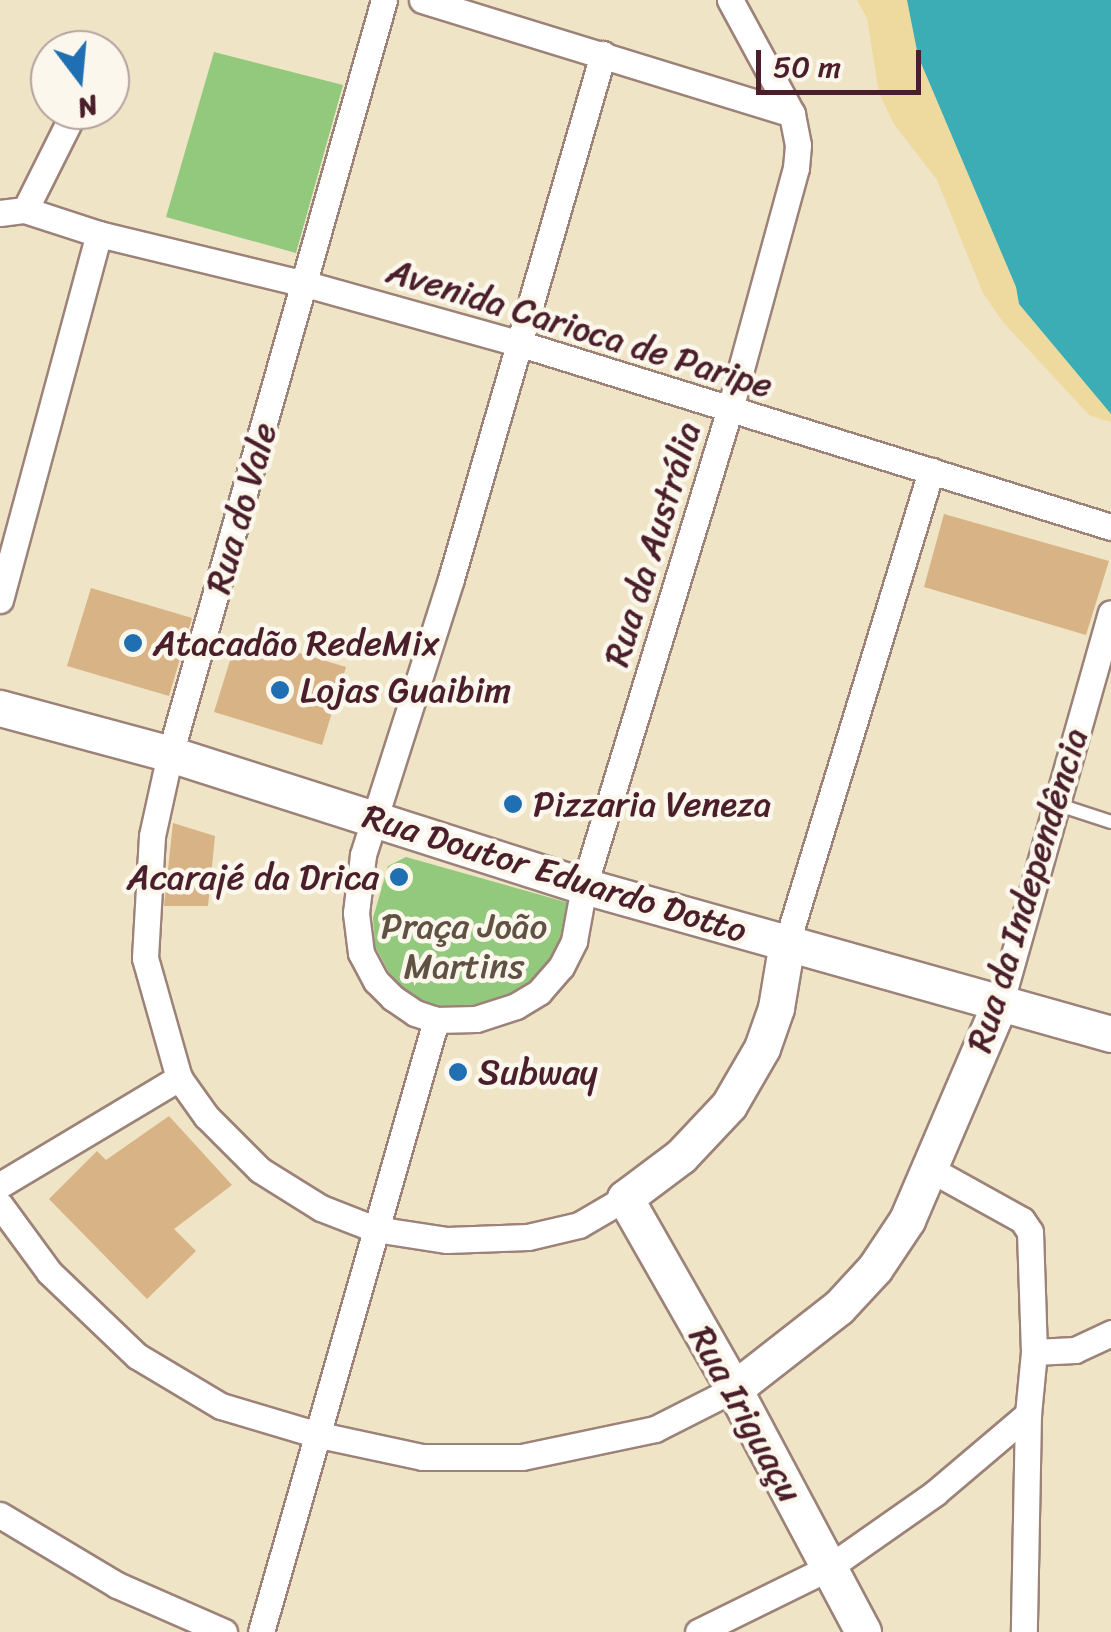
<!DOCTYPE html>
<html>
<head>
<meta charset="utf-8">
<style>
	body { margin:0 }
	#map { position:relative; width:1111px; height:1632px; overflow:hidden; background:#efe4c6; font-family:Sriracha,sans-serif }
	div>[style] { position:absolute }
	[style*='--x'] { left:calc(var(--x)*1px); top:calc(var(--y)*1px); width:calc(var(--w)*1px); rotate:calc(var(--a)*1deg) }
	.green>* { inset:0; background:#92c97c }
	.sand>* { inset:0; background:#eeda9e }
	.water>* { inset:0; background:#3cadb5 }
	.building>* { inset:0; background:#d8b385 }
	.roads { filter:drop-shadow(2px 0 #9c8278) drop-shadow(-2px 0 #9c8278) drop-shadow(0 2px #9c8278) drop-shadow(0 -2px #9c8278) }
	.lane>* { height:12px; margin:-6px; padding:0 6px; transform-origin:6px; border-radius:6px; background:#fff }
	.street>* { height:25px; margin:-12.5px; padding:0 12.5px; transform-origin:12.5px; border-radius:12.5px; background:#fff }
	.secondary>* { height:35px; margin:-17.5px; padding:0 17.5px; transform-origin:17.5px; border-radius:17.5px; background:#fff }
	.dots>* { width:28px; height:28px; translate:-50% -50%; box-sizing:border-box; border:5px solid #fbf7ec; border-radius:50% }
	span { translate:-50% -50%; white-space:nowrap; text-align:center; line-height:1.15; -webkit-text-stroke:9px #fbf7ec; paint-order:stroke }
	.street-label { font-size:35px; color:#4a1f2b }
	.poi-label { font-size:35px; color:#4a1f2b }
	.left { translate:0 -50%; text-align:left }
	.right { translate:-100% -50%; text-align:right }
	.park-label { font-size:35px; color:#605243 }
	.north { position:absolute; left:30px; top:30px; width:100px; height:100px; box-sizing:border-box; background:#fbf7ec; border:2px solid #b4a19f; border-radius:50%; rotate:164deg; font-size:28px; font-weight:700; line-height:40px; text-align:center; color:#4a1f2b }
	.north::after { content:''; display:block; margin:auto; width:35px; height:45px; background:#1f6fb2; clip-path:polygon(50% 0,100% 100%,50% 72%,0 100%) }
	.scale { position:absolute; left:756px; top:50px; width:165px; height:45px; box-sizing:border-box; border:5px solid #4a1f2b; border-top:0; padding-left:12px; font-size:30px; line-height:35px; white-space:nowrap; color:#4a1f2b; -webkit-text-stroke:8px #fbf7ec; paint-order:stroke }
</style>
</head>
<body>
<div id="map">
	<div class="green">
		<div style="clip-path:polygon(214px 52px,343px 85px,296px 253px,166px 217px)"></div>
		<div style="clip-path:polygon(406px 857px,569px 903px,571px 945px,542px 993px,443px 1017px,393px 980px,375px 946px,373px 918px,388px 866px)"></div>
	</div>
	<div class="sand">
		<div style="clip-path:polygon(857px 0,907px 0,918px 56px,1016px 287px,1019px 304px,1111px 414px,1111px 422px,1089px 415px,1003px 322px,983px 293px,937px 180px,894px 124px,879px 93px,867px 18px)"></div>
	</div>
	<div class="water">
		<div style="clip-path:polygon(907px 0,1111px 0,1111px 414px,1019px 304px,1016px 287px,918px 56px)"></div>
	</div>
	<div class="building">
		<div style="clip-path:polygon(944px 514px,1109px 561px,1086px 635px,924px 587px)"></div>
		<div style="clip-path:polygon(91px 588px,192px 618px,169px 696px,67px 666px)"></div>
		<div style="clip-path:polygon(238px 635px,346px 667px,322px 745px,214px 712px)"></div>
		<div style="clip-path:polygon(173px 823px,215px 836px,208px 906px,164px 906px)"></div>
		<div style="clip-path:polygon(169px 1116px,232px 1185px,174px 1229px,196px 1251px,147px 1299px,49px 1199px,97px 1151px,106px 1160px)"></div>
	</div>
	<div class="roads">
		<div class="lane">
			<div style="--x:1056;--y:804;--w:58;--a:18.1"></div>
		</div>
		<div class="street">
			<div style="--x:384;--y:0;--w:784;--a:105.84"></div>
			<div style="--x:170;--y:754;--w:84;--a:102.4"></div>
			<div style="--x:152;--y:836;--w:122;--a:93.3"></div>
			<div style="--x:145;--y:958;--w:125;--a:74.2"></div>
			<div style="--x:179;--y:1078;--w:47;--a:54.6"></div>
			<div style="--x:206;--y:1116;--w:76;--a:45"></div>
			<div style="--x:260;--y:1170;--w:72;--a:31.9"></div>
			<div style="--x:321;--y:1208;--w:58;--a:21.3"></div>
			<div style="--x:375;--y:1229;--w:73;--a:8.7"></div>
			<div style="--x:447;--y:1240;--w:81;--a:-2.1"></div>
			<div style="--x:528;--y:1237;--w:52;--a:-13.2"></div>
			<div style="--x:579;--y:1225;--w:53;--a:-30.4"></div>
			<div style="--x:422;--y:0;--w:387;--a:17.1"></div>
			<div style="--x:603;--y:54;--w:547;--a:106.15"></div>
			<div style="--x:451;--y:579;--w:290;--a:107.7"></div>
			<div style="--x:363;--y:855;--w:58;--a:96.9"></div>
			<div style="--x:356;--y:913;--w:40;--a:82.9"></div>
			<div style="--x:361;--y:953;--w:32;--a:62"></div>
			<div style="--x:376;--y:981;--w:24;--a:45"></div>
			<div style="--x:393;--y:998;--w:27;--a:34"></div>
			<div style="--x:415;--y:1013;--w:22;--a:18"></div>
			<div style="--x:436;--y:1020;--w:40;--a:-1.4"></div>
			<div style="--x:476;--y:1019;--w:42;--a:-18"></div>
			<div style="--x:516;--y:1006;--w:27;--a:-31"></div>
			<div style="--x:539;--y:992;--w:33;--a:-49"></div>
			<div style="--x:561;--y:967;--w:29;--a:-63"></div>
			<div style="--x:574;--y:941;--w:56;--a:-79.7"></div>
			<div style="--x:584;--y:886;--w:499;--a:-73"></div>
			<div style="--x:730;--y:409;--w:250;--a:-74.7"></div>
			<div style="--x:796;--y:168;--w:23;--a:-85"></div>
			<div style="--x:798;--y:145;--w:32;--a:-101"></div>
			<div style="--x:792;--y:114;--w:130;--a:-118.5"></div>
			<div style="--x:25;--y:210;--w:112;--a:-63.4"></div>
			<div style="--x:0;--y:213;--w:25;--a:-7"></div>
			<div style="--x:25;--y:210;--w:78;--a:18"></div>
			<div style="--x:99;--y:234;--w:213;--a:13.6"></div>
			<div style="--x:306;--y:284;--w:220;--a:15.6"></div>
			<div style="--x:518;--y:343;--w:621;--a:17.24"></div>
			<div style="--x:0;--y:600;--w:379;--a:-74.9"></div>
			<div style="--x:787;--y:942;--w:493;--a:-73"></div>
			<div style="--x:1001;--y:1001;--w:403;--a:-74.2"></div>
			<div style="--x:930;--y:1169;--w:105;--a:29"></div>
			<div style="--x:1022;--y:1220;--w:14;--a:56"></div>
			<div style="--x:1030;--y:1232;--w:120;--a:88.1"></div>
			<div style="--x:1034;--y:1352;--w:62;--a:95.5"></div>
			<div style="--x:1028;--y:1414;--w:218;--a:91.1"></div>
			<div style="--x:0;--y:1185;--w:209;--a:-30.9"></div>
			<div style="--x:0;--y:1205;--w:83;--a:53.8"></div>
			<div style="--x:49;--y:1272;--w:122;--a:43.7"></div>
			<div style="--x:137;--y:1356;--w:98;--a:30.8"></div>
			<div style="--x:221;--y:1406;--w:98;--a:16.6"></div>
			<div style="--x:315;--y:1434;--w:109;--a:12.1"></div>
			<div style="--x:422;--y:1457;--w:100;--a:0"></div>
			<div style="--x:522;--y:1457;--w:136;--a:-11.9"></div>
			<div style="--x:655;--y:1429;--w:89;--a:-26.9"></div>
			<div style="--x:1034;--y:1352;--w:41;--a:-2.8"></div>
			<div style="--x:1075;--y:1350;--w:40;--a:-25"></div>
			<div style="--x:0;--y:1515;--w:136;--a:30.9"></div>
			<div style="--x:117;--y:1585;--w:117;--a:23.7"></div>
			<div style="--x:261;--y:1632;--w:637;--a:-74.04"></div>
			<div style="--x:698;--y:1632;--w:145;--a:-26.2"></div>
			<div style="--x:828;--y:1568;--w:131;--a:-35"></div>
			<div style="--x:935;--y:1493;--w:122;--a:-40.3"></div>
		</div>
		<div class="secondary">
			<div style="--x:0;--y:708;--w:176;--a:15.1"></div>
			<div style="--x:170;--y:754;--w:435;--a:17.7"></div>
			<div style="--x:584;--y:886;--w:547;--a:15.69"></div>
			<div style="--x:787;--y:942;--w:67;--a:99.5"></div>
			<div style="--x:776;--y:1008;--w:42;--a:109.3"></div>
			<div style="--x:762;--y:1048;--w:66;--a:120.1"></div>
			<div style="--x:729;--y:1105;--w:70;--a:133.3"></div>
			<div style="--x:681;--y:1156;--w:70;--a:143.1"></div>
			<div style="--x:625;--y:1198;--w:220;--a:60.3"></div>
			<div style="--x:734;--y:1389;--w:275;--a:62"></div>
			<div style="--x:734;--y:1389;--w:133;--a:-38"></div>
			<div style="--x:839;--y:1307;--w:53;--a:-47.3"></div>
			<div style="--x:875;--y:1268;--w:58;--a:-56.3"></div>
			<div style="--x:907;--y:1220;--w:238;--a:-66.8"></div>
		</div>
	</div>
	<div class="dots">
		<div style="left:133px;top:643px;background:#1f6fb2"></div>
		<div style="left:280px;top:690px;background:#1f6fb2"></div>
		<div style="left:513px;top:804px;background:#1f6fb2"></div>
		<div style="left:399px;top:877px;background:#1f6fb2"></div>
		<div style="left:458px;top:1072px;background:#1f6fb2"></div>
	</div>
	<div class="street-label">
		<span style="left:580px;top:328px;rotate:17deg">Avenida Carioca de Paripe</span>
		<span style="left:241px;top:508px;rotate:-74deg">Rua do Vale</span>
		<span style="left:652px;top:544px;rotate:-73deg">Rua da Austrália</span>
		<span style="left:555px;top:873px;rotate:17deg">Rua Doutor Eduardo Dotto</span>
		<span style="left:1027px;top:890px;rotate:-73deg">Rua da Independência</span>
		<span style="left:746px;top:1414px;rotate:61deg">Rua Iriguaçu</span>
	</div>
	<div class="poi-label">
		<span class="left" style="left:153px;top:643px">Atacadão RedeMix</span>
		<span class="left" style="left:300px;top:690px">Lojas Guaibim</span>
		<span class="left" style="left:533px;top:804px">Pizzaria Veneza</span>
		<span class="right" style="left:379px;top:877px">Acarajé da Drica</span>
		<span class="left" style="left:478px;top:1072px">Subway</span>
	</div>
	<div class="park-label">
		<span style="left:464px;top:946px">Praça João<br>Martins</span>
	</div>
	<div class="north">N</div>
	<div class="scale">50 m</div>
</div>
</body>
</html>
